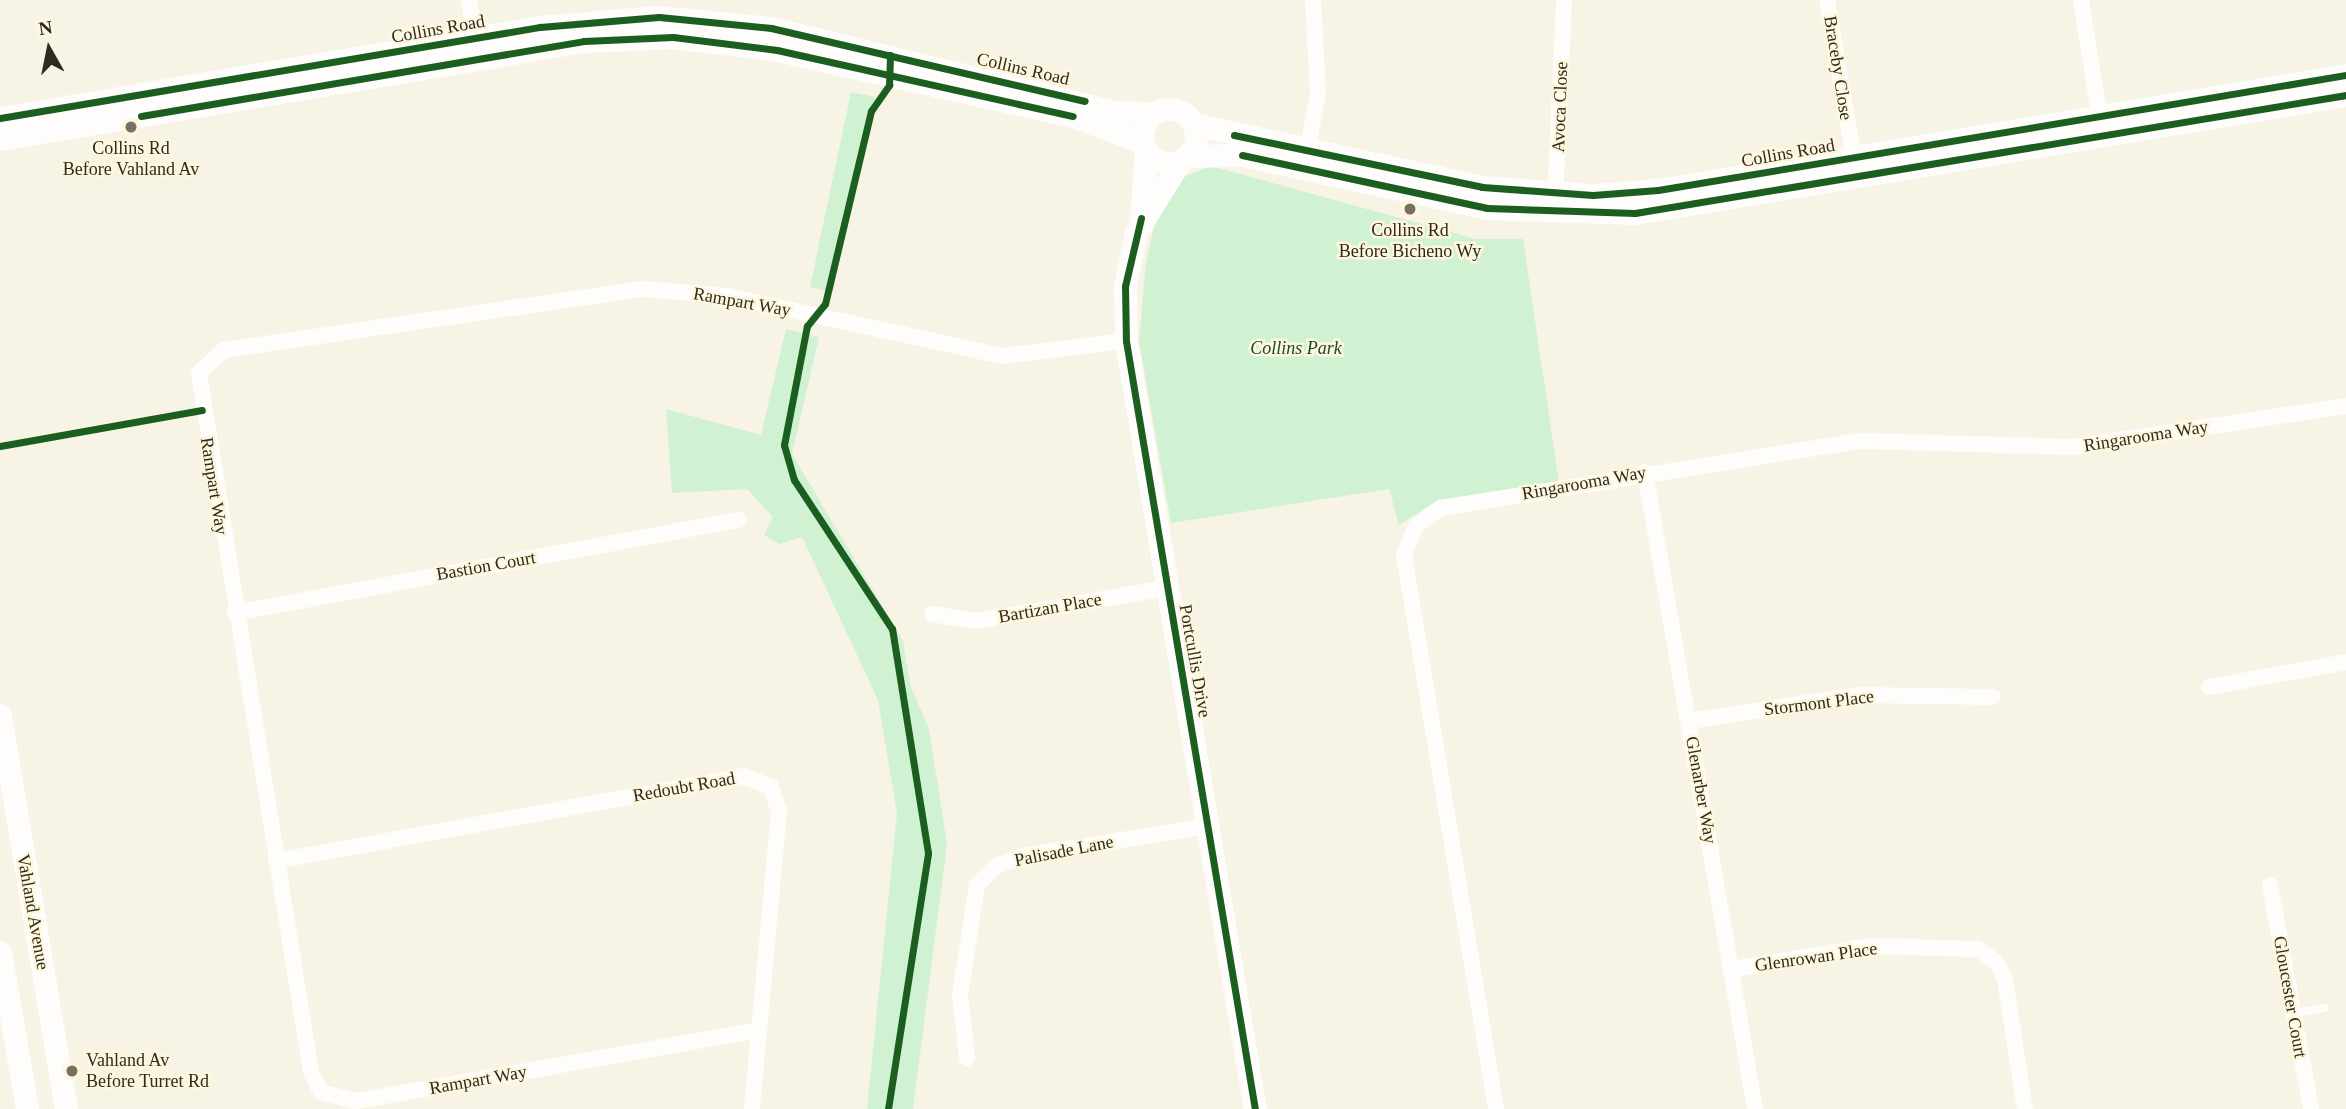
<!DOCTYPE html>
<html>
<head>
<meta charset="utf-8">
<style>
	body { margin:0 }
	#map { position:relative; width:2346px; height:1109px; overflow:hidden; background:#f7f3e5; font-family:"Times New Roman",serif }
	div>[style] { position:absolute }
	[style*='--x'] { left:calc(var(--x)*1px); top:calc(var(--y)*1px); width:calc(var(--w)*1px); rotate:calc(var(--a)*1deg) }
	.green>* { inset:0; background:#d0f2d3 }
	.lane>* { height:8px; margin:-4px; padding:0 4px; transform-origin:4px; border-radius:4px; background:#fefdfb }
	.street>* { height:16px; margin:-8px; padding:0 8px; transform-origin:8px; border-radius:8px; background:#fefdfb }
	.secondary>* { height:23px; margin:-11.5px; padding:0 11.5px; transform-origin:11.5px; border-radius:11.5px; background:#fefdfb }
	.secondary>.ring { margin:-11.5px; padding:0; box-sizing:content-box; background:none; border:23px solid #fefdfb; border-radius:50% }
	.cycleway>* { height:7px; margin:-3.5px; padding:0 3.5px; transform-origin:3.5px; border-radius:3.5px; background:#1b5e20 }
	.dots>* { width:19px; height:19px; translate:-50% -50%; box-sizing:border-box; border:4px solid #fef7de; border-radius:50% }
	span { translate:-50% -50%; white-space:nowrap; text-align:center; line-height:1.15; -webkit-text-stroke:5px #fef7de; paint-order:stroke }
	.street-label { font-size:18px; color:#2e2a1e }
	.poi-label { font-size:18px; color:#2e2a1e }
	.left { translate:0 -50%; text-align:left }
	.park-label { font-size:18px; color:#164a2c; font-style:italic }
	.north { position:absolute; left:14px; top:14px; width:70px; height:70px; -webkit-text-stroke:5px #fef7de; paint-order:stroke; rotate:351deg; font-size:19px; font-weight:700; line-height:28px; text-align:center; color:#2e2a1e }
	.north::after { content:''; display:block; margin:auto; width:24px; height:32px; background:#2e2a1e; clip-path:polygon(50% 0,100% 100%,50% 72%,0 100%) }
</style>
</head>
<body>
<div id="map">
	<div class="green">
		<div style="clip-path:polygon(851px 92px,875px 97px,833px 292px,810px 287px)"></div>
		<div style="clip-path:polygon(1211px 166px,1476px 239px,1523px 239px,1559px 483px,1438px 500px,1399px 525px,1389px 489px,1171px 523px,1139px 342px,1146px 262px,1155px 223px,1179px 179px)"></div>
		<div style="clip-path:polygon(786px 329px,819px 337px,792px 454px,903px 641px,910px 685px,929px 729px,947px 844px,913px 1109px,867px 1109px,897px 813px,878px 700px,802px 537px,779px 544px,764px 535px,773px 517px,747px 489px,672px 493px,666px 409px,761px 435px)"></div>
	</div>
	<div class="lane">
		<div style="--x:2293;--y:1013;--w:32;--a:-9"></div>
	</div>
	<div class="street">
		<div style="--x:469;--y:0;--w:46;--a:79.9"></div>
		<div style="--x:1827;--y:0;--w:167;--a:80.4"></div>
		<div style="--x:2081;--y:0;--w:128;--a:81"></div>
		<div style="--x:1306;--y:157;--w:64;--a:-79.2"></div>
		<div style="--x:1318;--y:94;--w:94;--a:-93"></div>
		<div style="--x:1555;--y:200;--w:200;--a:-87.4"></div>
		<div style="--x:1645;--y:472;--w:646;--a:80.2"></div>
		<div style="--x:235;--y:613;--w:512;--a:-10.48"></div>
		<div style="--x:932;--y:614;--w:45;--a:9"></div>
		<div style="--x:976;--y:621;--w:194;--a:-9.8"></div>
		<div style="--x:2209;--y:687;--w:139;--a:-10.3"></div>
		<div style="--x:1689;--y:721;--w:172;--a:-8.7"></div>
		<div style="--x:1859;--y:695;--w:134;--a:0.9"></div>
		<div style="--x:276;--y:861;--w:475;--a:-10.3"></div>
		<div style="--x:743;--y:776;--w:30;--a:21"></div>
		<div style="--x:771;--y:787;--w:25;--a:72"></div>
		<div style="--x:779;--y:811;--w:299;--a:95.2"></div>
		<div style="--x:2270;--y:885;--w:228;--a:79.6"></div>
		<div style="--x:1733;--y:969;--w:140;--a:-9.5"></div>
		<div style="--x:1871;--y:946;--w:107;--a:1.6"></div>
		<div style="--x:1978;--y:949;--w:22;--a:36"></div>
		<div style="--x:1996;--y:962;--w:19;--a:62"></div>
		<div style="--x:2005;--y:979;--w:132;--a:81.3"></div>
		<div style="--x:759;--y:1030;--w:410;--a:170"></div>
		<div style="--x:355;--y:1101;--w:35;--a:-165"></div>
		<div style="--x:321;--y:1092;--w:22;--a:-117"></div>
		<div style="--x:311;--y:1072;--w:708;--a:-99.1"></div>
		<div style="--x:199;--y:373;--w:34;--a:-43"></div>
		<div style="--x:224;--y:350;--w:423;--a:-8.3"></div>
		<div style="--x:643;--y:289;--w:84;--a:4.8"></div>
		<div style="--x:727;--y:296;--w:281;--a:12.3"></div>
		<div style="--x:1002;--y:356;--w:125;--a:-6.9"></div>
		<div style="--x:967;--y:1058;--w:63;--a:-96.3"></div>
		<div style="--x:960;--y:995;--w:111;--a:-81.2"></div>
		<div style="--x:977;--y:885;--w:27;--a:-45"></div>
		<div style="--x:996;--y:866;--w:30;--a:-20"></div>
		<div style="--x:1024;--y:856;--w:185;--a:-9.3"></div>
		<div style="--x:1496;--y:1109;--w:562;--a:-99.43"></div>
		<div style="--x:1404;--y:555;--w:31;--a:-68"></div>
		<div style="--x:1416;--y:526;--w:31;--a:-36"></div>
		<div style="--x:1441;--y:508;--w:424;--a:-9.1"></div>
		<div style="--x:1860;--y:441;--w:214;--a:1.6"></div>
		<div style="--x:2074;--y:447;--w:275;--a:-8.6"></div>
	</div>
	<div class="secondary">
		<div class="ring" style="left:1142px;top:109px;width:31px;height:31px"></div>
		<div style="--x:0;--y:118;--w:548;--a:-9.57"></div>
		<div style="--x:540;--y:27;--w:119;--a:-4.8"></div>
		<div style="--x:659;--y:17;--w:113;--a:5.6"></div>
		<div style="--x:771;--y:28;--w:355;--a:13.7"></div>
		<div style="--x:1116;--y:112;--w:38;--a:2"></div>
		<div style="--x:1193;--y:124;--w:296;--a:12.3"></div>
		<div style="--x:1482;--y:187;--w:111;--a:4.1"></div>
		<div style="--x:1593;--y:195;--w:65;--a:-4.4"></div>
		<div style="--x:1658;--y:190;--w:698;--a:-9.49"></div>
		<div style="--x:0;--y:139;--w:592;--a:-9.53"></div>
		<div style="--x:584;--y:41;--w:89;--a:-2.6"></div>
		<div style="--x:673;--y:37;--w:105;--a:7.1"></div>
		<div style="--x:777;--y:50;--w:303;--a:12.6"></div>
		<div style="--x:1073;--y:116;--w:74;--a:20.6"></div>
		<div style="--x:1187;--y:156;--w:55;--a:-1"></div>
		<div style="--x:1242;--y:155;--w:251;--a:12.2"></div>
		<div style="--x:1487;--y:208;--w:148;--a:1.9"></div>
		<div style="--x:1635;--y:213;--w:721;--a:-9.42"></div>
		<div style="--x:1180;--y:161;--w:84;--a:121.8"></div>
		<div style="--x:1136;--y:232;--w:55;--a:101.5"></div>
		<div style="--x:1125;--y:286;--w:55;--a:89"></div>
		<div style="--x:1126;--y:341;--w:779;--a:80.47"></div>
		<div style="--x:1141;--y:218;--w:66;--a:-85.7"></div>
		<div style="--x:0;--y:715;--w:399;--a:80.5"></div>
		<div style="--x:0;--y:952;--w:159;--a:80.2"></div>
	</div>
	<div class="cycleway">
		<div style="--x:141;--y:116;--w:449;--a:-9.6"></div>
		<div style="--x:584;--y:41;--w:89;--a:-2.6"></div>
		<div style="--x:673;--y:37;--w:105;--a:7.1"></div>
		<div style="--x:777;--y:50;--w:303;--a:12.6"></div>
		<div style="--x:0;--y:118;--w:548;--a:-9.57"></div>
		<div style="--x:540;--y:27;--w:119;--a:-4.8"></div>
		<div style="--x:659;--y:17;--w:113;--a:5.6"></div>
		<div style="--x:771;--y:28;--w:322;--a:13.1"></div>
		<div style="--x:1234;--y:135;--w:253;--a:11.8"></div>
		<div style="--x:1482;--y:187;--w:111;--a:4.1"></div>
		<div style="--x:1593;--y:195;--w:65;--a:-4.4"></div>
		<div style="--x:1658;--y:190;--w:698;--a:-9.49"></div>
		<div style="--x:1242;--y:155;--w:251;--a:12.2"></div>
		<div style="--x:1487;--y:208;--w:148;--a:1.9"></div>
		<div style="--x:1635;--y:213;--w:721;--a:-9.42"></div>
		<div style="--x:1141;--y:218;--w:70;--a:103.2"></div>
		<div style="--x:1125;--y:286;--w:55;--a:89"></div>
		<div style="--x:1126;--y:341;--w:779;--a:80.47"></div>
		<div style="--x:0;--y:446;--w:205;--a:-10.1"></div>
		<div style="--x:888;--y:1109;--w:259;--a:-81.1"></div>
		<div style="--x:928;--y:853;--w:227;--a:-99.1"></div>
		<div style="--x:892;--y:629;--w:178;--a:-123.3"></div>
		<div style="--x:794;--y:480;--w:36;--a:-106"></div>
		<div style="--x:784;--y:445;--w:121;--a:-79.1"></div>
		<div style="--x:807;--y:326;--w:28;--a:-51"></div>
		<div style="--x:825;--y:304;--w:198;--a:-76.6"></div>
		<div style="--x:871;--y:111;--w:32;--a:-55"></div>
		<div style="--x:889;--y:85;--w:30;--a:-88"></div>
	</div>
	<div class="dots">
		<div style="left:131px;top:127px;background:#747064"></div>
		<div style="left:1410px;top:209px;background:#747064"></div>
		<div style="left:72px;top:1071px;background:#747064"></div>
	</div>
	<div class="street-label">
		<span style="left:438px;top:29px;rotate:-10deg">Collins Road</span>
		<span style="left:1838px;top:68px;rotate:81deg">Braceby Close</span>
		<span style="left:1023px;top:69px;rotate:13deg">Collins Road</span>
		<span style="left:1560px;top:107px;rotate:-88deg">Avoca Close</span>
		<span style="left:1788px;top:153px;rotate:-10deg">Collins Road</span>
		<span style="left:742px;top:302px;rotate:10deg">Rampart Way</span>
		<span style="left:2146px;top:436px;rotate:-9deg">Ringarooma Way</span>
		<span style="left:1584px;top:483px;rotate:-10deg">Ringarooma Way</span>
		<span style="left:214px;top:486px;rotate:81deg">Rampart Way</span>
		<span style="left:486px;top:566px;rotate:-10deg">Bastion Court</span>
		<span style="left:1050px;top:608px;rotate:-10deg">Bartizan Place</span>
		<span style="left:1195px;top:661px;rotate:80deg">Portcullis Drive</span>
		<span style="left:1819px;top:703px;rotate:-7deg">Stormont Place</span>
		<span style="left:684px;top:787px;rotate:-10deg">Redoubt Road</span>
		<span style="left:1701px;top:790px;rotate:80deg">Glenarber Way</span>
		<span style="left:1064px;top:851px;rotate:-11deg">Palisade Lane</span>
		<span style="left:33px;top:912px;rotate:80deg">Vahland Avenue</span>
		<span style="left:1816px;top:957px;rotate:-8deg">Glenrowan Place</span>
		<span style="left:2290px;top:997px;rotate:80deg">Gloucester Court</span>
		<span style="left:478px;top:1080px;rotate:-10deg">Rampart Way</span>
	</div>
	<div class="poi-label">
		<span style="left:131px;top:159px">Collins Rd<br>Before Vahland Av</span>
		<span style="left:1410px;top:241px">Collins Rd<br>Before Bicheno Wy</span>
		<span class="left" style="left:86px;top:1071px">Vahland Av<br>Before Turret Rd</span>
	</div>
	<div class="park-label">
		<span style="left:1296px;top:348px">Collins Park</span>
	</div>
	<div class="north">N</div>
</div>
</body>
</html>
